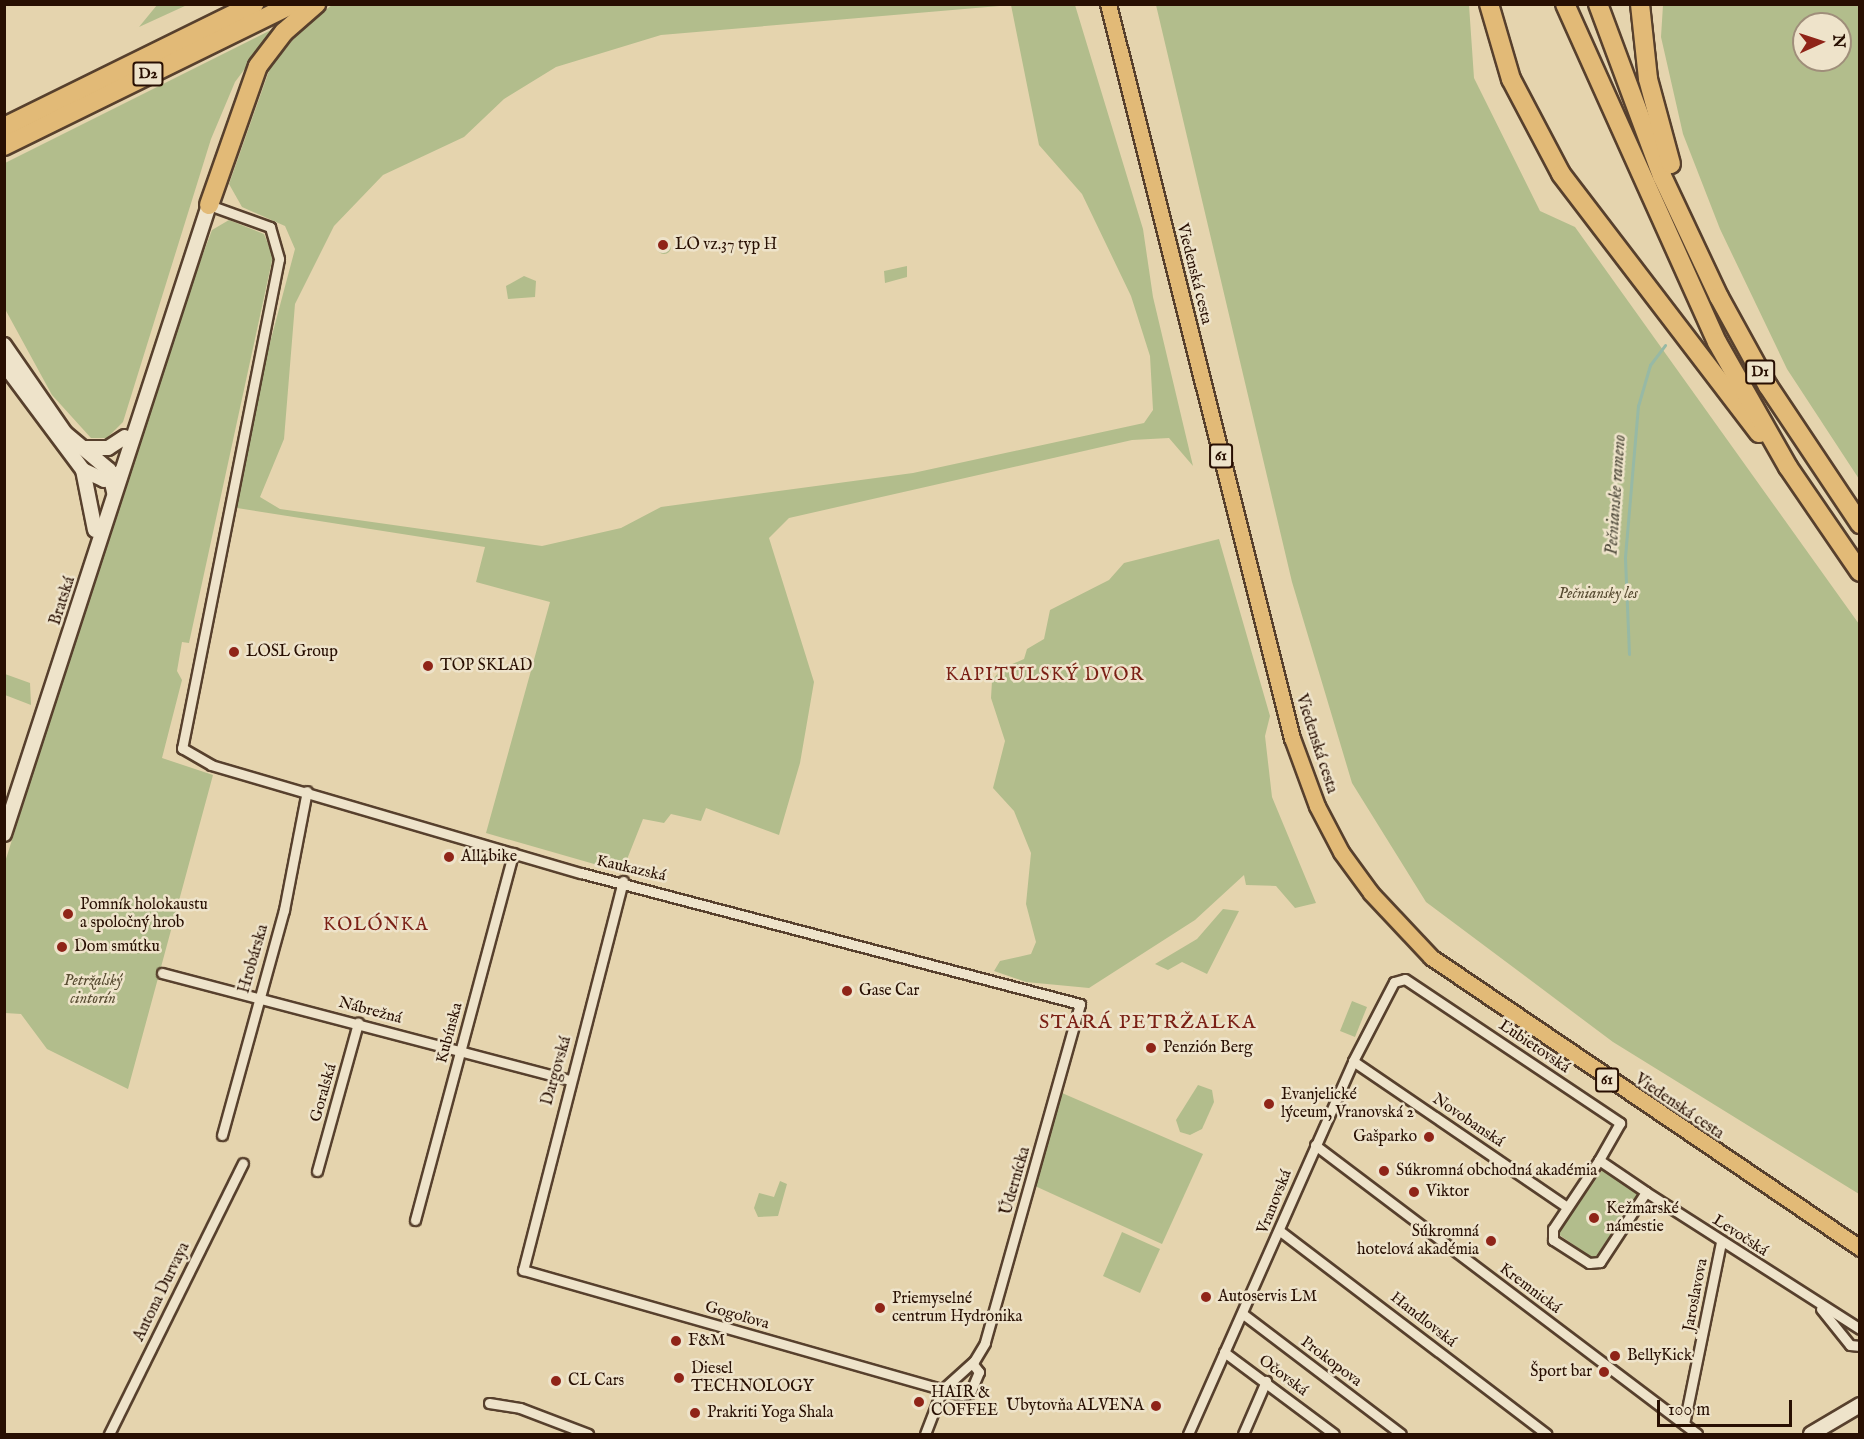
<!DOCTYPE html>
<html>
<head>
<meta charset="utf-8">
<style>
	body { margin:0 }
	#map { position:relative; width:1864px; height:1439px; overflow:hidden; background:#e5d4ae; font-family:"IM FELL English",serif }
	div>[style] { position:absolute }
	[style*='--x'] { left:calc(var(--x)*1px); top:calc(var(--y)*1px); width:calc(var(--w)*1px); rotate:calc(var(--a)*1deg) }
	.green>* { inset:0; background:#b2bd8c }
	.round { border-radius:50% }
	.stream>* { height:3px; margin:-1.5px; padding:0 1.5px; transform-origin:1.5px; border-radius:1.5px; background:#97b9a5 }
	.roads { filter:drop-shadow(2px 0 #57402d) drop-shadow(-2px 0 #57402d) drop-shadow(0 2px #57402d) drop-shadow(0 -2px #57402d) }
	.street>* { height:9px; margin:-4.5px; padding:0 4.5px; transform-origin:4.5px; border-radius:4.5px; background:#eee3ca }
	.secondary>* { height:14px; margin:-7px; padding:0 7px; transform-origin:7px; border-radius:7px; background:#eee3ca }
	.primary>* { height:15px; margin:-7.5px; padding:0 7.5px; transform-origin:7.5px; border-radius:7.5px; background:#e2ba77 }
	.highway>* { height:18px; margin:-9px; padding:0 9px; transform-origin:9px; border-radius:9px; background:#e2ba77 }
	.dots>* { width:16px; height:16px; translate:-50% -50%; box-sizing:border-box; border:3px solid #eee3ca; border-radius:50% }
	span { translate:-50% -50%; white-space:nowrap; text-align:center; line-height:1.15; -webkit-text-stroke:5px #eee3ca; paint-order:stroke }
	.shield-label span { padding:2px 4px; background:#eee3ca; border:2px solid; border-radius:4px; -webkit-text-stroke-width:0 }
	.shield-label { font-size:15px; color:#280f02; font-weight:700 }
	.poi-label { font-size:16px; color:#280f02 }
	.left { translate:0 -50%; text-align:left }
	.right { translate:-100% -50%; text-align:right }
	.street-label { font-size:16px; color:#280f02 }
	.park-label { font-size:16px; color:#584c32; font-style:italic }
	.water-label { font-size:18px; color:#4f4a3b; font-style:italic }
	.neighbourhood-label { font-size:18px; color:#7a1f14; letter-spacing:1.5px }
	.quarter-label { font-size:20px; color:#7a1f14; letter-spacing:1.5px }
	.frame { position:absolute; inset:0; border:6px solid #280f02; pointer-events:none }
	.north { position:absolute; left:1792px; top:12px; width:60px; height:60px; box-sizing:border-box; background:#eee3ca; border:2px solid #9f8e7a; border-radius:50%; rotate:87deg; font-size:16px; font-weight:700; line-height:24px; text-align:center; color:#280f02 }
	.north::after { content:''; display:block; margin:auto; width:21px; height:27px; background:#8f2418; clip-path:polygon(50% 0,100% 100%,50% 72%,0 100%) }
	.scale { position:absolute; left:1657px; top:1400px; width:135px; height:27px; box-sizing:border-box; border:3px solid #280f02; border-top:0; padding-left:8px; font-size:18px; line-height:21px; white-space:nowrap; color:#280f02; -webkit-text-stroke:4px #eee3ca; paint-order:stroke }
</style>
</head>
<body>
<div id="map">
	<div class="green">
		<div style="clip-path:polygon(157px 5px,157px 4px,187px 5px,139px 27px)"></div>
		<div style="clip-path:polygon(evenodd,332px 5px,1075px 5px,1143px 229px,1153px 297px,1193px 466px,1169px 438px,1132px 440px,789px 518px,769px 538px,814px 682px,800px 763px,779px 835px,706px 808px,701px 821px,671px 814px,664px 823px,643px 819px,622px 872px,486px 833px,550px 602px,476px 582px,485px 547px,237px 508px,267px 354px,295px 249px,285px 226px,242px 207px,229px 184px,270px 68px,305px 25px,332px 5px,1011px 5px,1039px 145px,1082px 194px,1131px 296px,1150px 356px,1153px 410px,1144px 423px,913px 473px,661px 507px,621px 528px,542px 546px,280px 509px,260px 497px,284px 439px,295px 304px,334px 226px,383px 175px,464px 137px,504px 99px,556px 67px,661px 35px,1011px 5px)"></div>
		<div style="clip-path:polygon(1156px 5px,1469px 5px,1474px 78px,1540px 211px,1575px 227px,1859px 624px,1859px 1194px,1613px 1042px,1426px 902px,1352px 783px,1292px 582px)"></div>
		<div style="clip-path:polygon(evenodd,1663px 5px,1859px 5px,1859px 479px,1787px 369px,1720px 229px,1683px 134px,1661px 37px,1663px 5px,1804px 24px,1840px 24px,1840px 60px,1804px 60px,1804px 24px)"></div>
		<div style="clip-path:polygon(275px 28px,235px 82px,211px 139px,123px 422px,107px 438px,91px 438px,52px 395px,5px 309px,5px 163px)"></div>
		<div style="clip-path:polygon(229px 220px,264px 234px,273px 256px,189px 643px,182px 642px,177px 671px,182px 680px,162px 758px,213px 775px,128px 1089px,47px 1049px,21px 1014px,5px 1013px,5px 862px,168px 347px,212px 230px)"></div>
		<div class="round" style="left:657px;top:240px;width:14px;height:14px"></div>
		<div style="clip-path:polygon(907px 266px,907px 277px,885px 283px,884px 271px)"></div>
		<div style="clip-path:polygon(524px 276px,536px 281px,535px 297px,508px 299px,506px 286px)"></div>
		<div style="clip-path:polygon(1219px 539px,1270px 716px,1265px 736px,1272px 797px,1316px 903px,1295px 908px,1276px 886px,1246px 885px,1244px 875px,1195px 920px,1089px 988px,1026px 982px,994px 971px,1000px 961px,1031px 954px,1036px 942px,1026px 904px,1031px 853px,1014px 811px,993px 788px,1005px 741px,991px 698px,992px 681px,1001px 669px,1024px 659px,1027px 649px,1044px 639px,1050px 610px,1109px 580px,1124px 563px)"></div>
		<div style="clip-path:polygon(5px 674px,30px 683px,31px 705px,5px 695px)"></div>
		<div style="clip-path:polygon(1223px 909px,1239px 911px,1207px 974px,1182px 962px,1168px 970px,1155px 964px,1197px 939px)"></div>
		<div style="clip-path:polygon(1352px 1001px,1367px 1007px,1355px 1037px,1340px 1031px)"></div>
		<div style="clip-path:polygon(1198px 1085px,1212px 1090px,1214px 1102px,1202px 1129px,1190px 1135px,1180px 1132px,1176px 1120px)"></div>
		<div style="clip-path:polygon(1062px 1093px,1203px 1154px,1162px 1244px,1035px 1186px)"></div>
		<div style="clip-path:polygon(1603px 1169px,1639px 1194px,1594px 1259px,1558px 1234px)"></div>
		<div style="clip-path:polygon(780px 1181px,787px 1184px,778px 1216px,758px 1217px,754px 1208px,759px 1193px,774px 1197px)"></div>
		<div style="clip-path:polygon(1122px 1232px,1160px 1249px,1140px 1293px,1103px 1276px)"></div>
	</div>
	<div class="stream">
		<div style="--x:1629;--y:654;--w:97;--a:-92.4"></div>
		<div style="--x:1625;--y:557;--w:152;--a:-85.1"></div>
		<div style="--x:1638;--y:406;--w:43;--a:-73.7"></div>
		<div style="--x:1650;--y:365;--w:25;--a:-53"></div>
	</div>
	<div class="roads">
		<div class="street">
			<div style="--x:209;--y:205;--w:65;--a:19.8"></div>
			<div style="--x:270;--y:227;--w:33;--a:74"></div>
			<div style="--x:279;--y:259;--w:499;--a:101.2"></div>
			<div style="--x:182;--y:748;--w:34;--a:30"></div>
			<div style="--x:211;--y:765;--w:385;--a:16.3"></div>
			<div style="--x:581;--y:873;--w:516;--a:14.71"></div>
			<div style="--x:1080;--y:1004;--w:352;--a:105.7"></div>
			<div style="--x:985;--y:1343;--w:21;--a:121"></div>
			<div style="--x:974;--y:1361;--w:43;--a:137.8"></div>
			<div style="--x:942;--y:1390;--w:47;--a:111.1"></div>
			<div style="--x:623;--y:881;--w:402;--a:104.4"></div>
			<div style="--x:523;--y:1270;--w:456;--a:15.9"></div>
			<div style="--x:962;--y:1395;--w:8;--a:-14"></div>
			<div style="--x:970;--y:1393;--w:23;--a:-67"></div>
			<div style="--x:979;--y:1372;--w:11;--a:-128"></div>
			<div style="--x:162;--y:973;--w:422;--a:14.7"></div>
			<div style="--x:1353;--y:1061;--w:259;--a:34.3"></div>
			<div style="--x:222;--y:1135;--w:233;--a:-74.6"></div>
			<div style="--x:284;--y:910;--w:121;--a:-79.1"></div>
			<div style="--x:1315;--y:1145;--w:479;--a:37.1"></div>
			<div style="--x:1599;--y:1160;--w:57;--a:34.2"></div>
			<div style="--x:1646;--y:1192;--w:84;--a:123.3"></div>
			<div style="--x:1600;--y:1262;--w:11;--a:175"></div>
			<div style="--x:1589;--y:1263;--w:43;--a:-147.4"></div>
			<div style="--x:1553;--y:1240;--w:11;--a:-90"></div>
			<div style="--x:1553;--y:1229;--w:83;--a:-56.3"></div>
			<div style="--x:317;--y:1171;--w:154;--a:-74.5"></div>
			<div style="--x:1646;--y:1192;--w:254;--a:32.6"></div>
			<div style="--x:415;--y:1220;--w:380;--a:-75"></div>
			<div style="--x:1280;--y:1231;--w:335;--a:37.3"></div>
			<div style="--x:1821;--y:1309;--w:46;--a:51.1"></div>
			<div style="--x:1850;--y:1345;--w:10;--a:6"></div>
			<div style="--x:1243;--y:1314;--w:198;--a:37.2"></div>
			<div style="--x:1224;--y:1352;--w:137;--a:36.7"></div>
			<div style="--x:489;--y:1403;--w:31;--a:9"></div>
			<div style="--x:520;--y:1408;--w:73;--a:20.9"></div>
			<div style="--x:1684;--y:1424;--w:186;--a:-78.5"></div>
			<div style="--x:109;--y:1434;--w:302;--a:-63.7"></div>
			<div style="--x:1188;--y:1434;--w:408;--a:-66.1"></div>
			<div style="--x:1353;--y:1061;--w:89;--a:-62.6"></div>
			<div style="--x:1394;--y:982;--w:11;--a:-15"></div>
			<div style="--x:1405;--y:979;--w:259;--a:33.8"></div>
			<div style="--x:1620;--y:1123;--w:43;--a:119.6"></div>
			<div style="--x:1243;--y:1434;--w:58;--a:-66.5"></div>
		</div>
		<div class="secondary">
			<div style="--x:4;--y:345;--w:107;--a:55.3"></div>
			<div style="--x:65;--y:433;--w:57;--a:40.1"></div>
			<div style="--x:109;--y:470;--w:23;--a:77"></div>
			<div style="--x:4;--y:364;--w:132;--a:53.3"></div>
			<div style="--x:83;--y:470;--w:61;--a:78.7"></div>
			<div style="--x:83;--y:448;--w:25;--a:0"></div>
			<div style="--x:108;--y:448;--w:20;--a:-33"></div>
			<div style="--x:83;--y:470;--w:23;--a:25"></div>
			<div style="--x:104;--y:480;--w:17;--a:-25"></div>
			<div style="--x:4;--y:834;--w:662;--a:-71.95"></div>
			<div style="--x:1811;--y:1434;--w:57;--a:-30.6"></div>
		</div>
		<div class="primary">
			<div style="--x:1108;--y:4;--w:757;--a:75.93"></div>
			<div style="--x:1292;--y:738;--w:72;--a:69.8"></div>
			<div style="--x:1317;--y:806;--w:52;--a:62.4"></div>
			<div style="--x:1341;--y:852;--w:51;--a:53.8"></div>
			<div style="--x:1371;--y:893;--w:88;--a:46.8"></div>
			<div style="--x:1431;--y:957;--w:518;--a:34.15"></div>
		</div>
		<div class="highway">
			<div style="--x:1489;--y:4;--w:78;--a:73.7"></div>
			<div style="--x:1511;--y:79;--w:107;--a:62.2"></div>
			<div style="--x:1561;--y:174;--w:326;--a:52.6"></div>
			<div style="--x:1565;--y:4;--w:371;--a:65.8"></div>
			<div style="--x:1717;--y:342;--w:144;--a:60.4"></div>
			<div style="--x:1788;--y:467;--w:127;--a:55.6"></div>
			<div style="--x:1598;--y:4;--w:184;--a:69.6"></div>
			<div style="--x:1662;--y:176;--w:134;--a:64.8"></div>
			<div style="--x:1719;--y:297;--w:102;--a:61.2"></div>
			<div style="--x:1768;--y:386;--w:166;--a:56.3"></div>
			<div style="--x:1640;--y:4;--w:75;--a:83.9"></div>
			<div style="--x:1648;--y:79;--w:88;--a:74.9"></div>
			<div style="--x:4;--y:127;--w:279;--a:-26.2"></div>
			<div style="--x:4;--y:146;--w:322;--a:-26.2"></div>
			<div style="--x:209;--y:205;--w:147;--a:-70.6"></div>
			<div style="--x:258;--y:66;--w:43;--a:-52.6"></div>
			<div style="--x:284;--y:32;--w:43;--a:-41.2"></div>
		</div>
	</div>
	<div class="dots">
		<div style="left:663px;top:245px;background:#8f2418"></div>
		<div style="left:234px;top:652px;background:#8f2418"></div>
		<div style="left:428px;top:666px;background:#8f2418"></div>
		<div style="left:449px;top:857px;background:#8f2418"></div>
		<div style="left:68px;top:914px;background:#8f2418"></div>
		<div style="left:62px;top:947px;background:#8f2418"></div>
		<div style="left:847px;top:991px;background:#8f2418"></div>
		<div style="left:1151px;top:1048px;background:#8f2418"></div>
		<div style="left:1269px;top:1104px;background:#8f2418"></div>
		<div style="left:1429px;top:1137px;background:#8f2418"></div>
		<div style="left:1384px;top:1171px;background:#8f2418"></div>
		<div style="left:1414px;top:1192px;background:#8f2418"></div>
		<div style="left:1594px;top:1218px;background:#8f2418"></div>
		<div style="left:1491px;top:1241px;background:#8f2418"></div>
		<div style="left:1206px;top:1297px;background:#8f2418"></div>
		<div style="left:880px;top:1308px;background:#8f2418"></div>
		<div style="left:676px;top:1341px;background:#8f2418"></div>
		<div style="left:1615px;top:1356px;background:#8f2418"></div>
		<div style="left:1604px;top:1372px;background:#8f2418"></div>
		<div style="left:679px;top:1378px;background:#8f2418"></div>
		<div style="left:556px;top:1381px;background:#8f2418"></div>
		<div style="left:919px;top:1402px;background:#8f2418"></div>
		<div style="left:1156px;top:1406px;background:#8f2418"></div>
		<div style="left:695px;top:1413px;background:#8f2418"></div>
	</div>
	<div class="shield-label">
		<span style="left:148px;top:74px">D2</span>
		<span style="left:1760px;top:372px">D1</span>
		<span style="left:1221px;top:456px">61</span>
		<span style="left:1607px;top:1080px">61</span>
	</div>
	<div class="poi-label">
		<span class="left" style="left:675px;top:245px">LO vz.37 typ H</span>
		<span class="left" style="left:246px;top:652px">LOSL Group</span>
		<span class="left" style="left:440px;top:666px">TOP SKLAD</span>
		<span class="left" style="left:461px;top:857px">All4bike</span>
		<span class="left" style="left:80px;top:914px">Pomník holokaustu<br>a spoločný hrob</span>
		<span class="left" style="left:74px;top:947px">Dom smútku</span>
		<span class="left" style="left:859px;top:991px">Gase Car</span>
		<span class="left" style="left:1163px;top:1048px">Penzión Berg</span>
		<span class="left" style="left:1281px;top:1104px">Evanjelické<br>lýceum, Vranovská 2</span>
		<span class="right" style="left:1417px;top:1137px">Gašparko</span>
		<span class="left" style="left:1396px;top:1171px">Súkromná obchodná akadémia</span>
		<span class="left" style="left:1426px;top:1192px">Viktor</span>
		<span class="left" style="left:1606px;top:1218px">Kežmarské<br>námestie</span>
		<span class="right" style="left:1479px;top:1241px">Súkromná<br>hotelová akadémia</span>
		<span class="left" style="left:1218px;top:1297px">Autoservis LM</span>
		<span class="left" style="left:892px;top:1308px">Priemyselné<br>centrum Hydronika</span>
		<span class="left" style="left:688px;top:1341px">F&amp;M</span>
		<span class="left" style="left:1627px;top:1356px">BellyKick</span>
		<span class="left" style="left:691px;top:1378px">Diesel<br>TECHNOLOGY</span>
		<span class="right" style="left:1592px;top:1372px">Šport bar</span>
		<span class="left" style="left:568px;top:1381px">CL Cars</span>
		<span class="left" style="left:931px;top:1402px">HAIR &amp;<br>COFFEE</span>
		<span class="right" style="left:1144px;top:1406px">Ubytovňa ALVENA</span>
		<span class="left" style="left:707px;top:1413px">Prakriti Yoga Shala</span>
	</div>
	<div class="street-label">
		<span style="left:1194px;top:274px;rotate:76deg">Viedenská cesta</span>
		<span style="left:63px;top:601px;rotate:-72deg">Bratská</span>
		<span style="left:1316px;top:744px;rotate:72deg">Viedenská cesta</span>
		<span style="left:631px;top:869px;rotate:13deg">Kaukazská</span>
		<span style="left:254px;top:959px;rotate:-74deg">Hrobárska</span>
		<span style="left:370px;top:1011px;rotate:15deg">Nábrežná</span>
		<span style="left:450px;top:1033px;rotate:-75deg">Kubínska</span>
		<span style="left:1534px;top:1047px;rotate:34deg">Ľubietovská</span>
		<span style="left:557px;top:1071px;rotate:-74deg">Dargovská</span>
		<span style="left:324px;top:1093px;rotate:-74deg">Goralská</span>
		<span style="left:1679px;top:1107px;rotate:34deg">Viedenská cesta</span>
		<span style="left:1468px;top:1121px;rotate:34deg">Novobanská</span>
		<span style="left:1016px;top:1181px;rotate:-74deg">Údernícka</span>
		<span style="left:1275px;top:1202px;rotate:-68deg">Vranovská</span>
		<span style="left:1740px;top:1236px;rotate:33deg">Levočská</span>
		<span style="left:1530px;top:1289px;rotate:37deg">Kremnická</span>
		<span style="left:162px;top:1292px;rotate:-64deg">Antona Durvaya</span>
		<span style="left:1696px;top:1295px;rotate:-79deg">Jaroslavova</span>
		<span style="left:737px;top:1316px;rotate:16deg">Gogoľova</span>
		<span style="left:1423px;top:1320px;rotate:38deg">Handlovská</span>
		<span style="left:1331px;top:1362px;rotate:37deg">Prokopova</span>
		<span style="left:1283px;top:1376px;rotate:37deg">Očovská</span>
	</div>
	<div class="park-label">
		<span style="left:1598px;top:594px">Pečniansky les</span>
		<span style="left:93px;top:990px">Petržalský<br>cintorín</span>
	</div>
	<div class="water-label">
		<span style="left:1617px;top:495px;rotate:-86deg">Pečnianske rameno</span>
	</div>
	<div class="neighbourhood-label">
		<span style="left:1045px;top:676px">KAPITULSKÝ DVOR</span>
		<span style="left:376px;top:926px">KOLÓNKA</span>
	</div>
	<div class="quarter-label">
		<span style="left:1148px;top:1022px">STARÁ PETRŽALKA</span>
	</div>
	<div class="frame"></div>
	<div class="north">N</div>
	<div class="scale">100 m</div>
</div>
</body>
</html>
